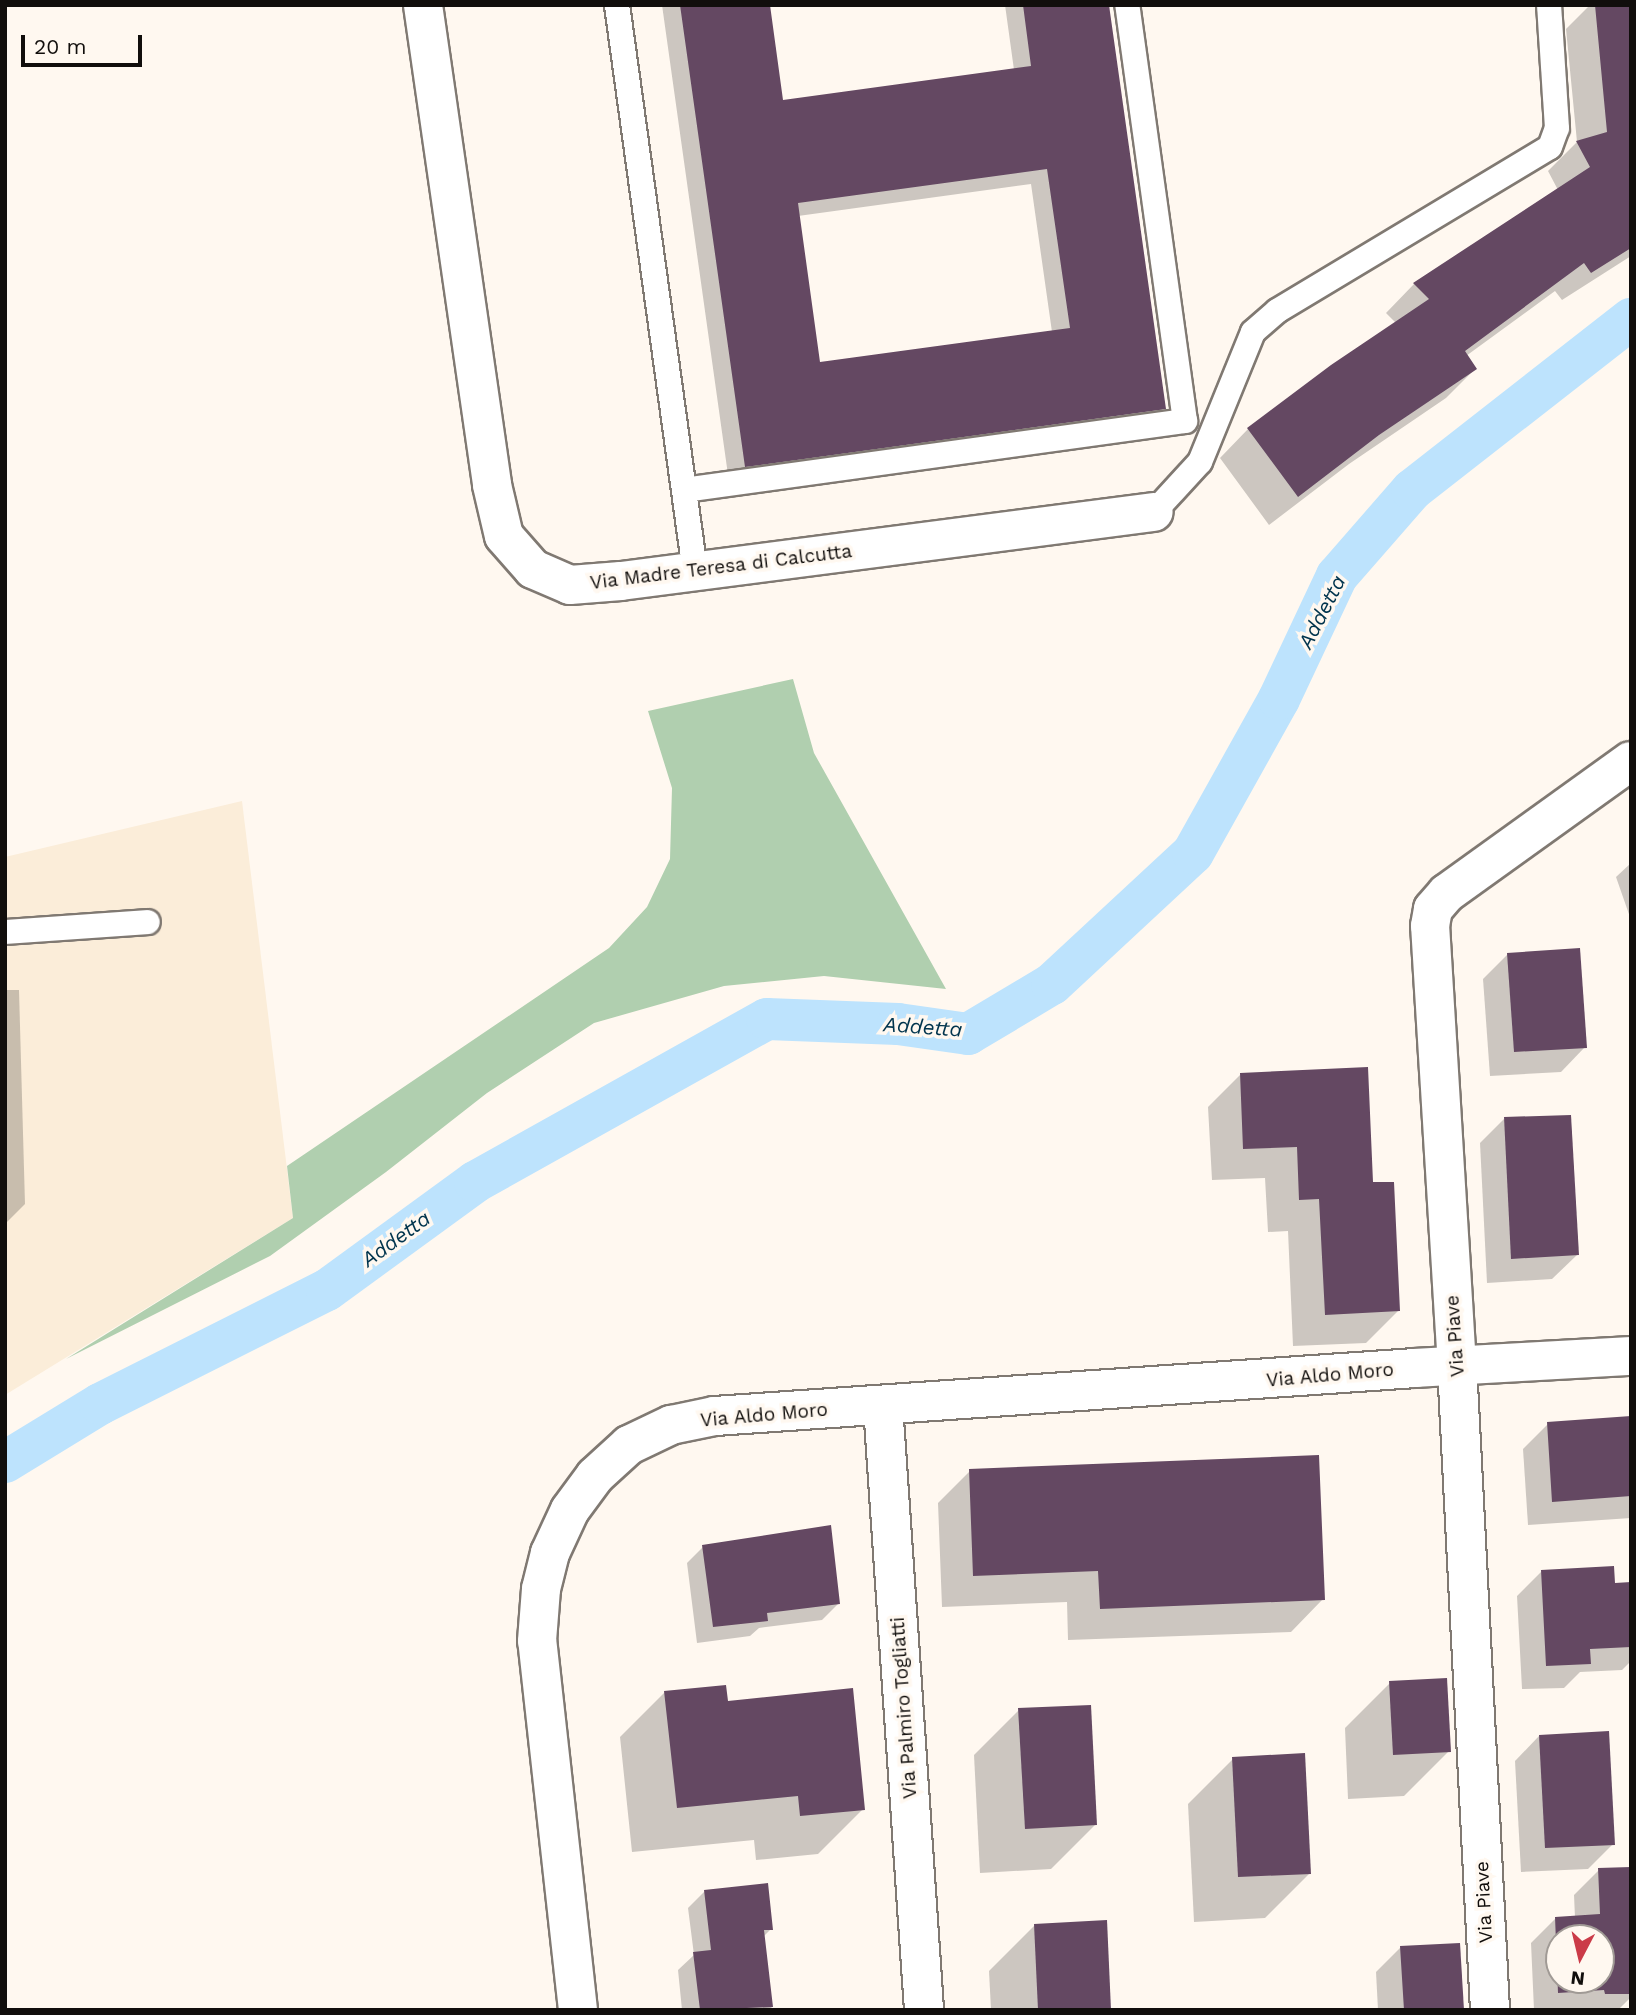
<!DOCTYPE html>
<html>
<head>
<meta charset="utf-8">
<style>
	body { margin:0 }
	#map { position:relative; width:1636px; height:2015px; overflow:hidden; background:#fff8f0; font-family:"Work Sans",sans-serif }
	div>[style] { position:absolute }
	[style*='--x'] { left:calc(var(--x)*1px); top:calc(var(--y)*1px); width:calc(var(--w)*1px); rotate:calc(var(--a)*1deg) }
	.industrial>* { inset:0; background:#fbedd9 }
	.forest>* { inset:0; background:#b0cfaf }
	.shadow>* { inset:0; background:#0003 }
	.canal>* { height:42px; margin:-21px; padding:0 21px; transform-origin:21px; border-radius:21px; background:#bde3fd }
	.building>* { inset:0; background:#644862 }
	.roads { filter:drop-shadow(2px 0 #807972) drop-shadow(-2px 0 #807972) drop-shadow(0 2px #807972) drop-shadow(0 -2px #807972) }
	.service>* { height:24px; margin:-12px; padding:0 12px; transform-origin:12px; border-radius:12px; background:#fff }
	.minor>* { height:38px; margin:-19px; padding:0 19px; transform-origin:19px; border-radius:19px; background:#fff }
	span { translate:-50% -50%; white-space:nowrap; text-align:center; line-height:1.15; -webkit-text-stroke:7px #fff8f0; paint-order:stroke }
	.street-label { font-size:19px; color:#110e0c }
	.water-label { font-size:21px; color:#01344d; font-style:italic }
	.frame { position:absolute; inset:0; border:7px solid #110e0c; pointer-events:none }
	.north { position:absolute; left:1545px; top:1924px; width:70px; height:70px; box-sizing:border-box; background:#fff8f0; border:2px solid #a09a95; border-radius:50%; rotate:187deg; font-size:19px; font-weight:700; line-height:28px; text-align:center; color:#110e0c }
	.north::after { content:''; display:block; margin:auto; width:24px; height:32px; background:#cb3b48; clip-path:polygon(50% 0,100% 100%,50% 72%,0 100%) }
	.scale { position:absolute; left:21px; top:35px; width:121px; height:32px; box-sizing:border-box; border:4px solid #110e0c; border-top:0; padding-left:9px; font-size:21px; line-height:24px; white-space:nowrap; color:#110e0c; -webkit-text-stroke:5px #fff8f0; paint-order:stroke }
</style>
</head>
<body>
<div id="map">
	<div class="industrial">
		<div style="clip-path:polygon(242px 801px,293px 1218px,5px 1395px,5px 857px)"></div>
	</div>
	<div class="forest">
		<div style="clip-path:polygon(793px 679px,814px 753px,946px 989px,824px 976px,724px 986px,594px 1023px,487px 1093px,386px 1172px,270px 1256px,66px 1359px,293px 1218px,287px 1166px,609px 948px,647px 907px,670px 859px,672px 788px,648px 711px)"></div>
	</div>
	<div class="shadow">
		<div style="clip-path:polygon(evenodd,662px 5px,768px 5px,782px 102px,1014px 70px,1005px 5px,1107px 5px,1164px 408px,1147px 424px,729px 482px,662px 5px,1031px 184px,1052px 332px,819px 364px,798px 216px,1031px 184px)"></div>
		<div style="clip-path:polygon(1590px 5px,1631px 5px,1631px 256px,1562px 300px,1555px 291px,1466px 356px,1475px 369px,1446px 398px,1349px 464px,1269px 525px,1220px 458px,1248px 429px,1396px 323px,1386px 313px,1414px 284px,1558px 190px,1548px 171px,1577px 142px,1566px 29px)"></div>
		<div style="clip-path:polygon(1631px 863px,1631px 920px,1616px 877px)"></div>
		<div style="clip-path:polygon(1508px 954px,1585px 1047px,1561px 1072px,1490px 1076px,1483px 979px)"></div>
		<div style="clip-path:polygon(5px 990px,19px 990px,25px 1204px,5px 1224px)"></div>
		<div style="clip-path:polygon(1240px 1075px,1372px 1184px,1398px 1311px,1366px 1343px,1293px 1346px,1288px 1231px,1268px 1232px,1265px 1178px,1212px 1180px,1208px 1107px)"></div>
		<div style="clip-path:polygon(1504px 1119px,1577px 1255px,1552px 1279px,1487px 1283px,1480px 1143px)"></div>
		<div style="clip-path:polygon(1631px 1418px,1631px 1518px,1528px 1525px,1523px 1449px,1548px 1424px)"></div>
		<div style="clip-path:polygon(970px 1471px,1323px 1599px,1291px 1632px,1068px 1640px,1067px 1602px,942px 1607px,938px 1503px)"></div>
		<div style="clip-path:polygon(703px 1547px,839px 1603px,822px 1620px,759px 1628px,750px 1636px,697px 1643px,687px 1563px)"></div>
		<div style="clip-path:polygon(1542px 1571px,1613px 1585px,1631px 1584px,1631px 1661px,1622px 1670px,1580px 1672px,1564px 1688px,1522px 1689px,1517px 1596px)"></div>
		<div style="clip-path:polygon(1390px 1683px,1449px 1751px,1404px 1796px,1348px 1799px,1345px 1728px)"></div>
		<div style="clip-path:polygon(665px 1692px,727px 1703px,863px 1809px,818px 1854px,756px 1860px,754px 1840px,632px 1852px,620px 1737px)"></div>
		<div style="clip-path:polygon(1019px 1710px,1096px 1824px,1051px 1869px,980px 1873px,974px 1755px)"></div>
		<div style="clip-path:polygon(1539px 1736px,1613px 1844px,1588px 1869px,1521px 1872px,1515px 1761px)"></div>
		<div style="clip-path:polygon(1233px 1759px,1310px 1873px,1265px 1918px,1194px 1922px,1188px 1804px)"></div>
		<div style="clip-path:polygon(evenodd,1631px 1869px,1631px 1997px,1618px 2010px,1534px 2010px,1531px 1943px,1555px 1919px,1575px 1918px,1574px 1895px,1599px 1870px,1631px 1869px,1559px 1938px,1601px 1938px,1601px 1980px,1559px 1980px,1559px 1938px)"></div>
		<div style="clip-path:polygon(705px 1891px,771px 1929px,763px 1937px,772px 2007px,768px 2010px,682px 2010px,678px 1970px,694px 1955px,688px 1908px)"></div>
		<div style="clip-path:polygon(1034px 1926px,1110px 2010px,991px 2010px,989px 1971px)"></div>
		<div style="clip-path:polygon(1401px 1947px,1462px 2010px,1378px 2010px,1376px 1972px)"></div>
	</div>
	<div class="canal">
		<div style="--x:5;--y:1462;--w:111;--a:-31.4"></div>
		<div style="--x:100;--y:1404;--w:254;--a:-26.7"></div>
		<div style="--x:327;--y:1290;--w:183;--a:-36.1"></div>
		<div style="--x:475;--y:1182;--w:334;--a:-29.2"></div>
		<div style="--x:767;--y:1019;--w:131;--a:2.2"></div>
		<div style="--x:898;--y:1024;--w:71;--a:8.1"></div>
		<div style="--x:968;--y:1034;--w:98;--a:-30.8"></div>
		<div style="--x:1052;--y:984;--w:192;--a:-42.9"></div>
		<div style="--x:1193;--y:853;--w:176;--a:-60.8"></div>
		<div style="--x:1279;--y:699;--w:136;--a:-64.8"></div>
		<div style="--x:1337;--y:576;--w:114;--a:-48.9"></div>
		<div style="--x:1412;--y:490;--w:278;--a:-38"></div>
	</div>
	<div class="building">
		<div style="clip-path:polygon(evenodd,680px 5px,770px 5px,783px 100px,1031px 66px,1023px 5px,1109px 5px,1166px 409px,745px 467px,680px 5px,1047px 169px,1070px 328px,820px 362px,798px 203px,1047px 169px)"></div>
		<div style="clip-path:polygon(1595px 5px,1631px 5px,1631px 248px,1591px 273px,1584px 263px,1465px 351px,1477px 369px,1379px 435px,1298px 497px,1247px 428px,1331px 365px,1429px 299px,1413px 283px,1590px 167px,1576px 141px,1607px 132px)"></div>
		<div style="clip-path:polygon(1580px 948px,1587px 1048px,1514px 1052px,1507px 953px)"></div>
		<div style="clip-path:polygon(1368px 1067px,1373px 1182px,1394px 1182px,1400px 1311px,1325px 1315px,1319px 1199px,1299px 1200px,1297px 1147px,1243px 1149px,1240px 1073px)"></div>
		<div style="clip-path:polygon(1571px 1115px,1579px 1255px,1511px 1259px,1504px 1117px)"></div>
		<div style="clip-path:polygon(1631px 1416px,1631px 1496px,1552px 1502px,1547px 1422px)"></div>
		<div style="clip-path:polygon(1319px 1455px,1325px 1600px,1100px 1609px,1098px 1571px,973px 1576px,969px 1469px)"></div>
		<div style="clip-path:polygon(831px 1525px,840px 1604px,767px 1613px,768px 1621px,713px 1627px,702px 1545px)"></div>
		<div style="clip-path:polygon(1614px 1566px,1615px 1583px,1631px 1582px,1631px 1647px,1590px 1649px,1591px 1664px,1546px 1666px,1541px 1570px)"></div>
		<div style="clip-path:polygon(1447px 1678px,1451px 1752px,1393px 1755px,1389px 1681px)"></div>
		<div style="clip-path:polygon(726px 1685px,728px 1701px,853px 1688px,865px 1810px,800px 1816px,798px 1796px,677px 1808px,664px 1691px)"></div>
		<div style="clip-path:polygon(1091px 1705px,1097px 1825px,1025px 1829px,1018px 1708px)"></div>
		<div style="clip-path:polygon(1609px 1731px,1615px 1845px,1545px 1848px,1539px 1735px)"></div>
		<div style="clip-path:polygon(1305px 1753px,1311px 1874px,1238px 1877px,1232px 1757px)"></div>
		<div style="clip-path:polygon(evenodd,1631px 1867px,1631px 1994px,1605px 1994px,1604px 1990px,1558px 1993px,1555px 1917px,1600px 1914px,1598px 1868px,1631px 1867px,1559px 1938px,1601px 1938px,1601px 1980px,1559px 1980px,1559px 1938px)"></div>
		<div style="clip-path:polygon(768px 1883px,773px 1930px,764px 1930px,773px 2007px,700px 2010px,693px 1952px,711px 1950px,704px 1890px)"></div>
		<div style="clip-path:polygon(1107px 1920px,1111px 2010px,1038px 2010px,1034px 1924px)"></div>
		<div style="clip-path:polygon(1460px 1943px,1464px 2010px,1404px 2010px,1400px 1946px)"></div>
	</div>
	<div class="roads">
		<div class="service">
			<div style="--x:617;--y:5;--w:571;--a:82.15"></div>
			<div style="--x:684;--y:490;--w:506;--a:-7.84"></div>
			<div style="--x:1185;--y:421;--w:420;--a:-97.9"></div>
			<div style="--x:1154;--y:512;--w:68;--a:-47.4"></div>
			<div style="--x:1200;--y:462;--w:140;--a:-67.8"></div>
			<div style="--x:1253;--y:332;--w:32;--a:-41"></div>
			<div style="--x:1277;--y:311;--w:318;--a:-31"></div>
			<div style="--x:1550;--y:147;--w:20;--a:-70"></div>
			<div style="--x:1557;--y:128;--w:123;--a:-93.7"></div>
			<div style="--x:5;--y:932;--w:143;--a:-4"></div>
		</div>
		<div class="minor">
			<div style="--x:423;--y:5;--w:485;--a:81.8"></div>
			<div style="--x:492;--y:485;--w:52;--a:76.8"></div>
			<div style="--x:504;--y:536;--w:44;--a:48.7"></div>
			<div style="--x:533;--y:569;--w:40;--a:23.4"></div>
			<div style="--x:570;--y:585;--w:51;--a:-4.5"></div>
			<div style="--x:621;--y:581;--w:537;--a:-7.38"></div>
			<div style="--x:883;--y:1405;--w:606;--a:86.12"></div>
			<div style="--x:578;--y:2010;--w:371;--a:-96.3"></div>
			<div style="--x:537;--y:1641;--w:52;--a:-85.6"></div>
			<div style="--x:541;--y:1589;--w:37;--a:-76"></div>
			<div style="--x:550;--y:1553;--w:47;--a:-65.1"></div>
			<div style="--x:570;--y:1510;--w:42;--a:-53.7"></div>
			<div style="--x:595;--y:1476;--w:46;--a:-42.4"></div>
			<div style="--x:629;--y:1445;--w:47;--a:-25.5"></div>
			<div style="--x:671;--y:1425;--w:45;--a:-11.6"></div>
			<div style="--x:715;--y:1416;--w:702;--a:-3.92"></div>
			<div style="--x:1415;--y:1368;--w:216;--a:-3.2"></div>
			<div style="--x:1490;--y:2010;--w:645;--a:-92.93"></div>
			<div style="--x:1457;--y:1366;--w:441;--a:-93.5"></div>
			<div style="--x:1430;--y:926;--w:17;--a:-80"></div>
			<div style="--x:1433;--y:909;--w:21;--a:-49"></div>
			<div style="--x:1447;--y:893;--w:226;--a:-35.7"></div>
		</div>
	</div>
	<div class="street-label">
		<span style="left:721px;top:567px;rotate:-7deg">Via Madre Teresa di Calcutta</span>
		<span style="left:1455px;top:1336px;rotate:-94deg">Via Piave</span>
		<span style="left:1330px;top:1375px;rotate:-5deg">Via Aldo Moro</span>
		<span style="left:764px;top:1415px;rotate:-5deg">Via Aldo Moro</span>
		<span style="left:904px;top:1708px;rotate:-94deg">Via Palmiro Togliatti</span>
		<span style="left:1484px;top:1902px;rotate:-93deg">Via Piave</span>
	</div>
	<div class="water-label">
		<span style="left:1322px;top:612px;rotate:-63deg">Addetta</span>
		<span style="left:923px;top:1027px;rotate:4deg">Addetta</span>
		<span style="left:396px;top:1239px;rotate:-36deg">Addetta</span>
	</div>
	<div class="frame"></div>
	<div class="north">N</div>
	<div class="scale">20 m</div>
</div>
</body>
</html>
